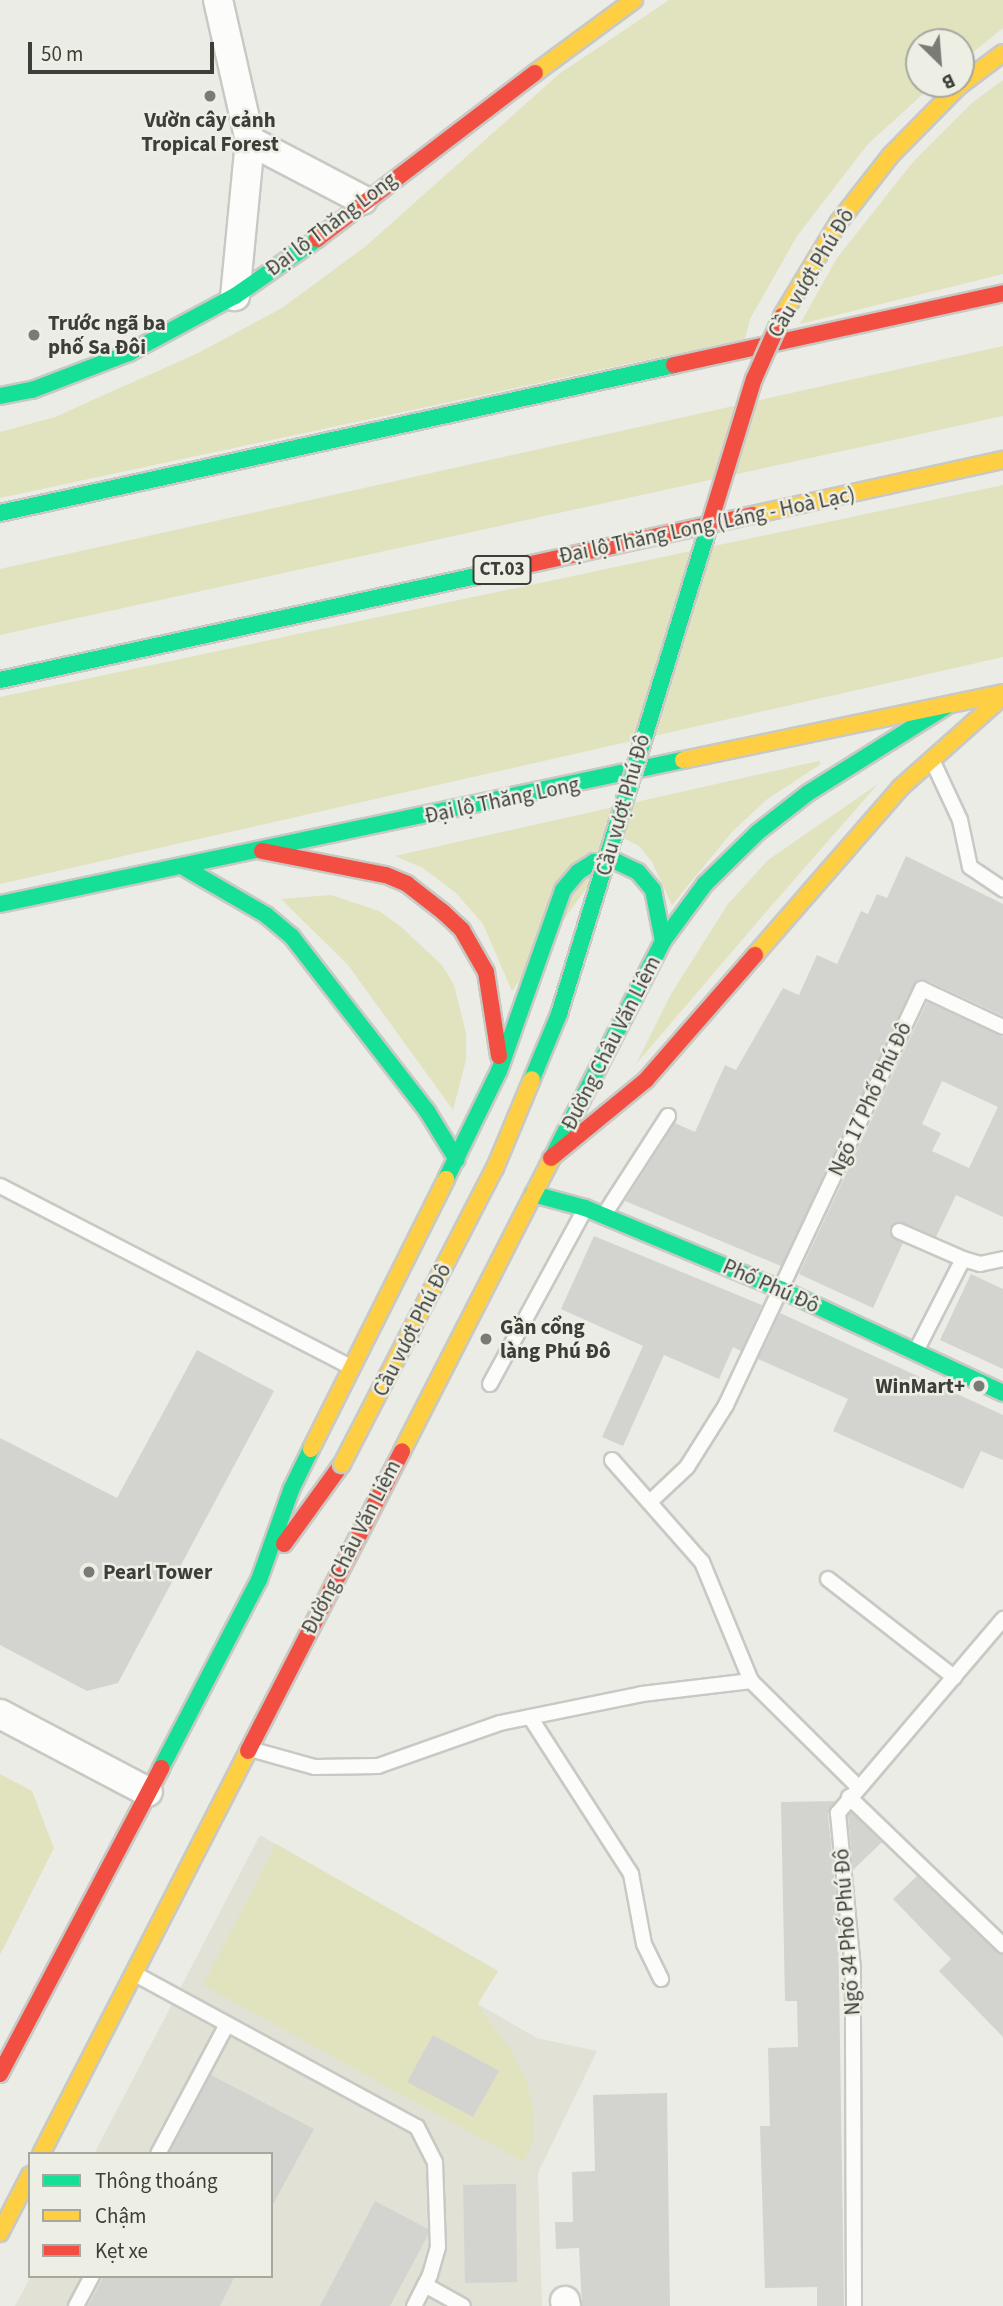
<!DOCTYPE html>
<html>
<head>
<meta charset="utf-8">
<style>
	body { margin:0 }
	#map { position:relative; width:1003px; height:2306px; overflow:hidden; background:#ebece6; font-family:"Source Sans 3",sans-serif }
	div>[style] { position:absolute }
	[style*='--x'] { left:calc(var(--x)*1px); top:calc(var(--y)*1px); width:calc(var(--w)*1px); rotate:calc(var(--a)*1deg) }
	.built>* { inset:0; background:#e1e2d5 }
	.green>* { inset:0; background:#e1e2be }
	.building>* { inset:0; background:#d3d4d0 }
	.roads { filter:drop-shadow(2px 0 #c8c9c4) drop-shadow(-2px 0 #c8c9c4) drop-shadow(0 2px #c8c9c4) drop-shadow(0 -2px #c8c9c4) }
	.lane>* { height:14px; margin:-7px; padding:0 7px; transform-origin:7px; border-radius:7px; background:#fcfcfb }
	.street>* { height:28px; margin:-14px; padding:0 14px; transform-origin:14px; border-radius:14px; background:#fcfcfb }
	.fast>* { height:16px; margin:-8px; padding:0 8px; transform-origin:8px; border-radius:8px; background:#16e098 }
	.slow>* { height:16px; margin:-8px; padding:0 8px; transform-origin:8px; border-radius:8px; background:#ffcf43 }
	.jam>* { height:16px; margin:-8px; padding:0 8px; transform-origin:8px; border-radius:8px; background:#f24e42 }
	.bridges { filter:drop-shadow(2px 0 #c8c9c4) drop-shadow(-2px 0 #c8c9c4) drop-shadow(0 2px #c8c9c4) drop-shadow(0 -2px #c8c9c4) }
	.fast-bridge>* { height:16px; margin:-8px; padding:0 8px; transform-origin:8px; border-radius:8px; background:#16e098 }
	.slow-bridge>* { height:16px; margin:-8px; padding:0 8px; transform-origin:8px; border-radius:8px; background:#ffcf43 }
	.jam-bridge>* { height:16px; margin:-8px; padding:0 8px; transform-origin:8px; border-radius:8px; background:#f24e42 }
	.dots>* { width:19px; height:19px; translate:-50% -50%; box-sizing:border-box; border:4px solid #edeee4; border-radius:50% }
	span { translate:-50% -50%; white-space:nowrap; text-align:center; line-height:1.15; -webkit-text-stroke:5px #edeee4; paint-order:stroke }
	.shield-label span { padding:2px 5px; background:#edeee4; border:2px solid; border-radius:5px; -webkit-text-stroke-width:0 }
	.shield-label { font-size:19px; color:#3d3d39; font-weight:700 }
	.poi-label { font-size:21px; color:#3d3d39; font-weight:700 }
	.left { translate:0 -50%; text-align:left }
	.right { translate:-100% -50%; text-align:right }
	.street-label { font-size:21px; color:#3d3d39 }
	.legend { position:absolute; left:28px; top:2152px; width:245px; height:126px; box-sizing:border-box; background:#edeee4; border:2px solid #a7a7a0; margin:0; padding:9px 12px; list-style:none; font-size:21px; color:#3d3d39 }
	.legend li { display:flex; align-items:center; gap:14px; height:35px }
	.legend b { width:35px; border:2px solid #a7a7a0 }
	.north { position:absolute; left:905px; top:28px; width:70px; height:70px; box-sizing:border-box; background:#edeee4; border:2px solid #a7a7a0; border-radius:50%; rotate:155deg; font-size:19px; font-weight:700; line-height:28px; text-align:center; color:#3d3d39 }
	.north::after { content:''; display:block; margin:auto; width:24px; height:32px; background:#7a7a76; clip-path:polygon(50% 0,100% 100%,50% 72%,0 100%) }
	.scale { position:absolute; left:28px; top:42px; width:186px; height:32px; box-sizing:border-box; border:4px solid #3d3d39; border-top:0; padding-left:9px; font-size:21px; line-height:24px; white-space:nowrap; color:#3d3d39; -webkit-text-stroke:5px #edeee4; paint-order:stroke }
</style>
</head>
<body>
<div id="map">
	<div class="built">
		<div style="clip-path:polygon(260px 1835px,498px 1971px,478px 2004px,537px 2038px,597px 2051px,538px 2173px,542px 2306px,15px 2306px,31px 2276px,271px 2276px,271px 2154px,94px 2154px)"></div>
	</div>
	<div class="green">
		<div style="clip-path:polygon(669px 0,1003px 0,1003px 28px,961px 62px,961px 42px,919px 42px,919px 84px,934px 84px,868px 144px,797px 236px,750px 319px,745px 339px,0 498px,0 432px,55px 417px,198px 353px,282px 308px,366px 246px,559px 74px)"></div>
		<div style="clip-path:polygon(1003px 80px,1003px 274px,800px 324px,837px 258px,913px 162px,973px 102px)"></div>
		<div style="clip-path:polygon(1003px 346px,1003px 416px,0 635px,0 569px)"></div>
		<div style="clip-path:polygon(1003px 485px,1003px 657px,0 884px,0 697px)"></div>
		<div style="clip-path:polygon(819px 761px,821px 764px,766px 800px,732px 832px,672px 905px,652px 862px,639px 846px,623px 838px,512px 991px,483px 924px,456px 893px,423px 868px,395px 856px)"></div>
		<div style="clip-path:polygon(878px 784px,772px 905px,636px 1064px,671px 994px,728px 904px,768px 860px)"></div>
		<div style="clip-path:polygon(331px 895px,379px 911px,400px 926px,442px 965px,454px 985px,466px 1033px,466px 1060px,453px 1110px,348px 965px,281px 899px)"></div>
		<div style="clip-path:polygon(0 1774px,32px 1791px,54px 1848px,0 1955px)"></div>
		<div style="clip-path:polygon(276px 1844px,498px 1971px,477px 2004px,510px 2049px,526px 2080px,534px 2112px,534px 2139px,524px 2162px,203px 1985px)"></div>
	</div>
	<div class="building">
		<div style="clip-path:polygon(906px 856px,1003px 904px,1003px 1016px,926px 980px,916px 982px,781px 1266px,625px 1201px,675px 1123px,695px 1132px,725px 1065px,736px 1070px,783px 988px,799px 995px,817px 955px,837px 964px,861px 911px,868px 914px,877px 894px,887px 898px)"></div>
		<div style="clip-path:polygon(evenodd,927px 1002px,1003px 1037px,1003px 1217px,956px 1195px,936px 1237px,894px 1223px,891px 1236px,903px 1243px,873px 1308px,799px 1274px,927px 1002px,942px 1081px,998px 1107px,969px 1168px,932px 1151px,941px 1133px,922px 1124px,942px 1081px)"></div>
		<div style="clip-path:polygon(594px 1236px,762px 1305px,741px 1351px,733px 1347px,719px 1379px,664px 1355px,623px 1446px,602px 1437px,643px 1346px,561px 1309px)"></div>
		<div style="clip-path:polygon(971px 1274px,1003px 1289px,1003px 1369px,940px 1340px)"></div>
		<div style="clip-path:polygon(780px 1313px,1003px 1415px,1003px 1460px,981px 1451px,963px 1489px,833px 1431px,848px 1399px,758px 1359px)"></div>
		<div style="clip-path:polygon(197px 1350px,274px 1391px,118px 1683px,87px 1691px,0 1645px,0 1438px,117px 1498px)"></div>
		<div style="clip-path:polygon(836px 1801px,828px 1814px,838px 1913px,844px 2306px,817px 2306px,817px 2287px,765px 2288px,760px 2126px,770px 2126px,768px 2048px,798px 2047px,797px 2001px,785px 2001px,781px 1802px)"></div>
		<div style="clip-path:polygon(851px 1812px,882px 1842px,853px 1870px,848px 1816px)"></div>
		<div style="clip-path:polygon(917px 1876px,1003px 1955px,1003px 2037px,939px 1971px,951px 1959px,893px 1899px)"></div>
		<div style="clip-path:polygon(433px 2035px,499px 2071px,473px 2117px,407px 2082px)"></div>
		<div style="clip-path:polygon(211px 2075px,314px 2129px,271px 2208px,271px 2154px,169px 2154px)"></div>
		<div style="clip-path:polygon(667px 2093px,670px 2306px,582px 2306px,579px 2248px,556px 2249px,555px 2222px,573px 2222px,572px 2172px,595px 2171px,593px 2095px)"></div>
		<div style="clip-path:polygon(516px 2184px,517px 2282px,465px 2283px,463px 2185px)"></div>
		<div style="clip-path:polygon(375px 2201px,428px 2229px,428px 2235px,390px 2306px,320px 2306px)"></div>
		<div style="clip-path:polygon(104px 2276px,235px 2276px,220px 2306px,88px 2306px)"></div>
	</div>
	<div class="roads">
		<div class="lane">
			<div style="--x:933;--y:762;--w:64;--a:65"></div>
			<div style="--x:960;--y:820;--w:48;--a:78"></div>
			<div style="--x:970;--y:867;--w:40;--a:34"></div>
			<div style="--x:0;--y:1186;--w:395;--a:27.3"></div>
			<div style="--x:604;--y:1215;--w:118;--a:-57.1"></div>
			<div style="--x:899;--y:1231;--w:70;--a:23.6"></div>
			<div style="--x:916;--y:1351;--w:103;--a:-62.9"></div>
			<div style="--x:963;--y:1259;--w:18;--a:16"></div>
			<div style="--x:980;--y:1264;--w:24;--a:-12"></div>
			<div style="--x:490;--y:1384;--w:199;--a:-61.5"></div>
			<div style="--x:612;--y:1460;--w:136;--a:48.6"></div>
			<div style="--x:702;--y:1562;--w:129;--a:67.6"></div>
			<div style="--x:751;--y:1681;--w:151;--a:44.7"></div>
			<div style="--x:652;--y:1500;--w:48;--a:-43.3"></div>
			<div style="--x:687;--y:1467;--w:73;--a:-57.8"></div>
			<div style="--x:726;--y:1405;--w:460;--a:-64.8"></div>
			<div style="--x:922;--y:989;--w:89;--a:25.1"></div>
			<div style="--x:828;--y:1579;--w:160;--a:37.9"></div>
			<div style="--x:530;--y:1717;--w:187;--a:57.2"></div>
			<div style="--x:631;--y:1874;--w:71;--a:79.5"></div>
			<div style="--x:644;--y:1944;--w:39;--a:64"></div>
			<div style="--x:250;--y:1749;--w:67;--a:15.5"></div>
			<div style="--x:315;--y:1767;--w:63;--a:-0.9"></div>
			<div style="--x:378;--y:1766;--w:129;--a:-19.4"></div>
			<div style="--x:500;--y:1723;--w:145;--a:-11.5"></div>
			<div style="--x:642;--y:1694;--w:110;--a:-6.8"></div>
			<div style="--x:849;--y:1797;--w:214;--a:43.9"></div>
			<div style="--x:135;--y:1974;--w:321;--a:28.5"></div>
			<div style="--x:417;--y:2127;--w:39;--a:63"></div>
			<div style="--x:435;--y:2162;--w:85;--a:88"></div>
			<div style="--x:438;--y:2247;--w:29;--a:106"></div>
			<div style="--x:430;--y:2275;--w:35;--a:117"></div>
			<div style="--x:158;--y:2154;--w:147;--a:-62"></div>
			<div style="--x:425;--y:2285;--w:43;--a:28.9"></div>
			<div style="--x:76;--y:2306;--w:34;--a:-62"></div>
			<div style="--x:854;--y:2306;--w:337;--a:-90.2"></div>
			<div style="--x:853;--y:1969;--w:157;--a:-95.5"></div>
			<div style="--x:838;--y:1813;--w:255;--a:-49.6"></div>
		</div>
		<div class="street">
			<div style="--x:218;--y:0;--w:145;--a:77.2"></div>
			<div style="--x:250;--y:141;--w:156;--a:95.5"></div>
			<div style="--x:250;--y:141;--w:127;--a:27.6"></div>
			<div style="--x:0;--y:1714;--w:167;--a:27.8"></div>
			<div style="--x:565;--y:2301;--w:5;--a:79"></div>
		</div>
		<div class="fast">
			<div style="--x:0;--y:396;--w:33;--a:-11"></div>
			<div style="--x:32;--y:390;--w:104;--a:-20.9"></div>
			<div style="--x:129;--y:353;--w:120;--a:-28.3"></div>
			<div style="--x:235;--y:296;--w:100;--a:-34.8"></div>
			<div style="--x:0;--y:513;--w:690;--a:-12.38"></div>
			<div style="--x:0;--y:680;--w:534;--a:-12.32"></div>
			<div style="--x:185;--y:868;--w:94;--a:30.1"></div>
			<div style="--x:266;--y:915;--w:34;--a:40"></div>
			<div style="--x:292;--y:937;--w:220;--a:52.2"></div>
			<div style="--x:427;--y:1111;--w:57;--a:58.5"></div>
			<div style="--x:0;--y:904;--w:698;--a:-11.91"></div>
			<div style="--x:552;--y:1158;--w:244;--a:-62.9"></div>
			<div style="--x:663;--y:941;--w:71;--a:-53.6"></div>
			<div style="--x:705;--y:884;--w:74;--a:-44.5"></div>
			<div style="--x:758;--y:832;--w:63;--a:-38"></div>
			<div style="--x:808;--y:793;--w:162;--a:-32.1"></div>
			<div style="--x:446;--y:1179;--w:120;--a:-63.9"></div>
			<div style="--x:499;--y:1071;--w:192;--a:-70.5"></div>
			<div style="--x:563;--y:890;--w:23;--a:-50"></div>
			<div style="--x:578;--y:872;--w:19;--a:-32"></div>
			<div style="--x:594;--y:862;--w:23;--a:0"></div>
			<div style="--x:617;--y:862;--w:23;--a:25"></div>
			<div style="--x:638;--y:872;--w:23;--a:50"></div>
			<div style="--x:653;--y:890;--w:52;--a:78.9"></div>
			<div style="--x:533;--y:1194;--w:54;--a:15.1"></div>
			<div style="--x:585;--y:1208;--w:211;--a:22.6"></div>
			<div style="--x:780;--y:1289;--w:246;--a:25"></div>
			<div style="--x:161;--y:1768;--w:212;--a:-62.5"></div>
			<div style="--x:259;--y:1580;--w:96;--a:-70.4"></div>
			<div style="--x:291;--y:1490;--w:46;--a:-64"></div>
		</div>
		<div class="slow">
			<div style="--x:535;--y:73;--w:123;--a:-36.4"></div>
			<div style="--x:752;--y:515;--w:257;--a:-12.4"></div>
			<div style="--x:683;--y:760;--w:327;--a:-11.8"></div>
			<div style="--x:755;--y:955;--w:221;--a:-49"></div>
			<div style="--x:900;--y:788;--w:135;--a:-41.7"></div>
			<div style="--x:311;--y:1449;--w:302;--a:-63.4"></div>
			<div style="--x:402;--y:1451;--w:329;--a:-62.9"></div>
			<div style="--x:41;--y:2154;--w:453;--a:-62.8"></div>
			<div style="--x:0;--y:2233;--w:65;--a:-62.7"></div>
		</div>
		<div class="jam">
			<div style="--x:317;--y:239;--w:274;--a:-37.3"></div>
			<div style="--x:674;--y:365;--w:337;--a:-12.3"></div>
			<div style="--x:522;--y:566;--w:236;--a:-12.5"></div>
			<div style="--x:262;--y:851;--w:126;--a:11"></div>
			<div style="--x:386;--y:875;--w:23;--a:23"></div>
			<div style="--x:407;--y:884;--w:46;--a:37.9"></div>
			<div style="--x:443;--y:912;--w:26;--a:43"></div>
			<div style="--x:462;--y:930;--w:48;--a:60.3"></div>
			<div style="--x:486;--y:972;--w:85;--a:81.2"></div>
			<div style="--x:551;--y:1158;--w:123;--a:-39.4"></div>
			<div style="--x:646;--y:1080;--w:166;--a:-48.9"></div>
			<div style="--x:284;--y:1544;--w:99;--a:-54.1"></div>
			<div style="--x:248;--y:1751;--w:337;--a:-62.8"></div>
			<div style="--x:0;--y:2074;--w:346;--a:-62.2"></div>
		</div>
	</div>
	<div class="bridges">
		<div class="fast-bridge">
			<div style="--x:532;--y:1079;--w:70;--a:-67.4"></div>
			<div style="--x:559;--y:1014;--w:507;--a:-72.92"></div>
		</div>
		<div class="slow-bridge">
			<div style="--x:782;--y:316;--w:109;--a:-58.9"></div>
			<div style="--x:838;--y:223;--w:86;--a:-52.1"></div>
			<div style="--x:891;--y:155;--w:97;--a:-45.4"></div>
			<div style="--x:959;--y:86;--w:55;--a:-36.9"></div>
			<div style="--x:342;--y:1464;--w:333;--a:-62.7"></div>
			<div style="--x:495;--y:1168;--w:96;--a:-67.4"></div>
		</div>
		<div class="jam-bridge">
			<div style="--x:708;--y:529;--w:157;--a:-73"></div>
			<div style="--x:754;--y:379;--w:69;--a:-66"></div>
		</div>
	</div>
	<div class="dots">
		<div style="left:210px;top:96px;background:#7a7a76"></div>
		<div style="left:34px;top:335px;background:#7a7a76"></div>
		<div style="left:486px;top:1339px;background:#7a7a76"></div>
		<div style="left:979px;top:1386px;background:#7a7a76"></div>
		<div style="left:89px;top:1572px;background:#7a7a76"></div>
	</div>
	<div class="shield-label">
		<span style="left:502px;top:570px">CT.03</span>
	</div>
	<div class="poi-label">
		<span style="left:210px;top:132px">Vườn cây cảnh<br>Tropical Forest</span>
		<span class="left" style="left:48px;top:335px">Trước ngã ba<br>phố Sa Đôi</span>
		<span class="left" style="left:500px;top:1339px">Gần cổng<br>làng Phú Đô</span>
		<span class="right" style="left:965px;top:1386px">WinMart+</span>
		<span class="left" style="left:103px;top:1572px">Pearl Tower</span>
	</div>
	<div class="street-label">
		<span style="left:331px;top:224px;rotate:-37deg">Đại lộ Thăng Long</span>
		<span style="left:811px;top:273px;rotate:-59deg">Cầu vượt Phú Đô</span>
		<span style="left:707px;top:525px;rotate:-12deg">Đại lộ Thăng Long (Láng - Hoà Lạc)</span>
		<span style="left:502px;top:800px;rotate:-12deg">Đại lộ Thăng Long</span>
		<span style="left:623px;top:805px;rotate:-74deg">Cầu vượt Phú Đô</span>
		<span style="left:611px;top:1043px;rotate:-63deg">Đường Châu Văn Liêm</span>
		<span style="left:870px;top:1099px;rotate:-65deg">Ngõ 17 Phố Phú Đô</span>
		<span style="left:771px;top:1286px;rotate:24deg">Phố Phú Đô</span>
		<span style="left:412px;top:1330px;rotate:-63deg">Cầu vượt Phú Đô</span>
		<span style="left:351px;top:1547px;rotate:-63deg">Đường Châu Văn Liêm</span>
		<span style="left:847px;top:1932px;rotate:-94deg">Ngõ 34 Phố Phú Đô</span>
	</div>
	<ul class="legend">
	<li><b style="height:9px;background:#16e098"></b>Thông thoáng</li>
	<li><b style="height:9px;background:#ffcf43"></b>Chậm</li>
	<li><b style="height:9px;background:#f24e42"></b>Kẹt xe</li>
	</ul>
	<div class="north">B</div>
	<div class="scale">50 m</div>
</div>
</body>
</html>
